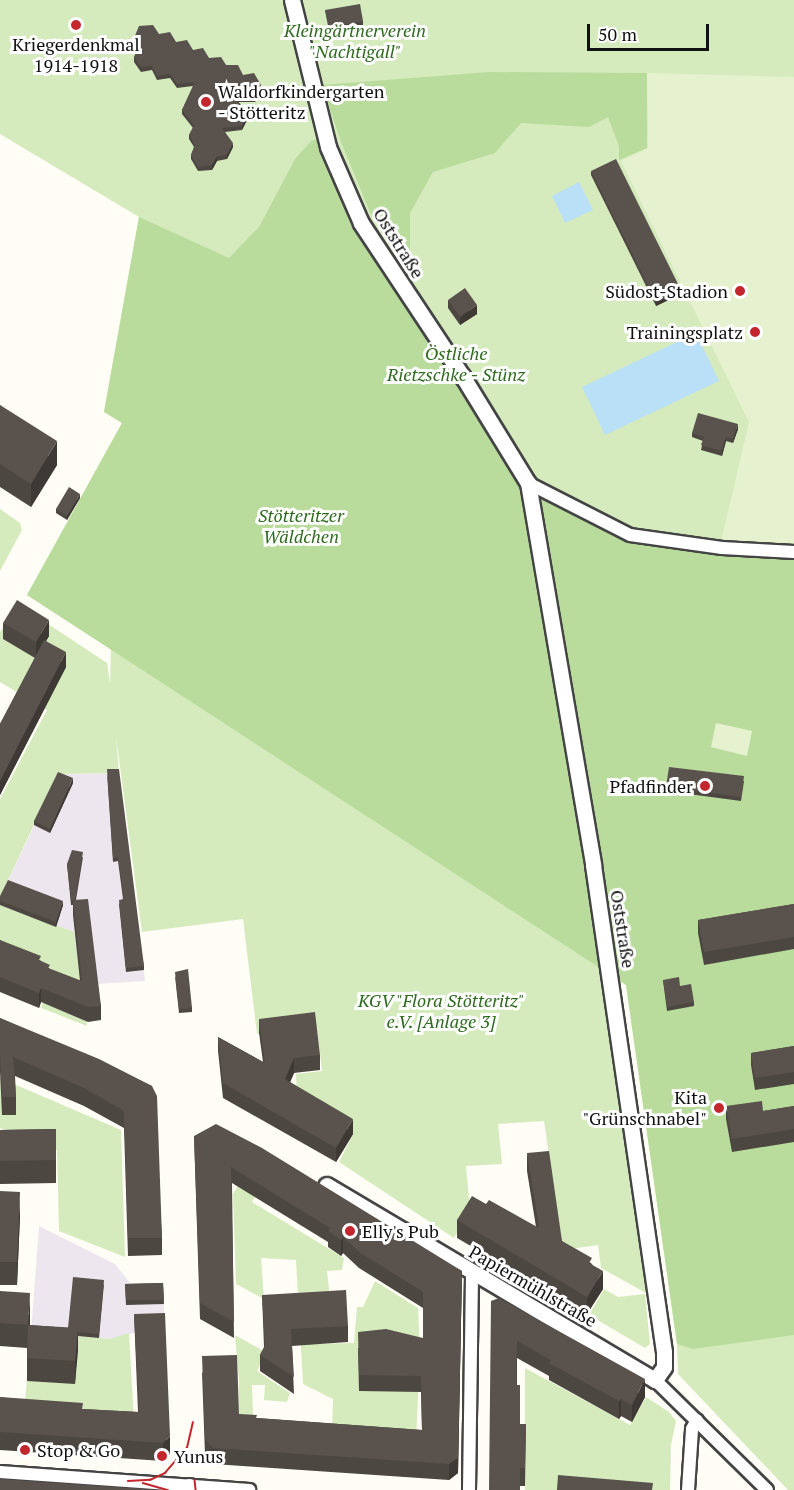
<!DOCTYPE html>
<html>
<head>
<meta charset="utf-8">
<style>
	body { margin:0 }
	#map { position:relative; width:794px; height:1490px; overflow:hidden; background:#fffdf5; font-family:"PT Serif",serif }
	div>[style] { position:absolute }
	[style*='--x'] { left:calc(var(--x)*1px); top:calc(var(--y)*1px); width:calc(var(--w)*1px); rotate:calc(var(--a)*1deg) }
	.industrial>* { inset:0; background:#eee6ef }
	.green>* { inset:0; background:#d5ebbd }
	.forest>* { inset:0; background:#b9dc9c }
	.pitch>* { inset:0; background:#e6f2cf }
	.water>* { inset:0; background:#b9e0f7 }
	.roads { filter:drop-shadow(2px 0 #444) drop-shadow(-2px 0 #444) drop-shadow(0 2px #444) drop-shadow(0 -2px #444) }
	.minor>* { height:12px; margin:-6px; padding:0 6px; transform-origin:6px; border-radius:6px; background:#fff }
	.tertiary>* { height:15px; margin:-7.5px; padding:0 7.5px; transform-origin:7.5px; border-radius:7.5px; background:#fff }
	.tram>* { height:1.5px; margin:-0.75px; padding:0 0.75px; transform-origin:0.75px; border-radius:0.75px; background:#c4262e }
	.wall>* { inset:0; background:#4d4742 }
	.shaded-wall>* { inset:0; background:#3f3936 }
	.building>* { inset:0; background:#5a524d }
	.dots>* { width:16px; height:16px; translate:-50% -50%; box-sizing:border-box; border:3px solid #fff; border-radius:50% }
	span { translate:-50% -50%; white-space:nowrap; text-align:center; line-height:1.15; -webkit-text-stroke:6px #fff; paint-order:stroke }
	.park-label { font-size:18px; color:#2f6b1f; font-style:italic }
	.poi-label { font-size:18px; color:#111 }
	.left { translate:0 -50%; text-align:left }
	.right { translate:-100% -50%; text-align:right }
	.street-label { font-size:18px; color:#111 }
	.scale { position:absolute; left:587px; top:24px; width:122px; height:27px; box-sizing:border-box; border:3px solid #111; border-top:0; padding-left:8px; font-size:18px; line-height:21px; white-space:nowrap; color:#111; -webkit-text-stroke:4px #fff; paint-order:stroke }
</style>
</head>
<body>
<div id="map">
	<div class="industrial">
		<div style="clip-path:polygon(119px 773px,145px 981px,81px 985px,72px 933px,0 905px,0 897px,59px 774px)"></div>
		<div style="clip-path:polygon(39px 1226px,115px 1264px,130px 1283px,163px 1287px,165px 1332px,134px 1333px,110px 1339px,31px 1332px)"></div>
	</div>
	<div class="green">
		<div style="clip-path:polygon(0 0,794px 0,794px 1490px,788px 1490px,678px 1374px,677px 1344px,626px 985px,603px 970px,646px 1293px,601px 1268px,598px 1245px,563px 1250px,544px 1121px,498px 1124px,502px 1164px,466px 1166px,470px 1210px,454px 1238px,339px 1162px,353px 1134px,297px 1099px,296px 1074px,322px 1071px,317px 1027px,257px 1034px,243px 919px,142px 932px,116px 737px,119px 773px,58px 774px,0 897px,0 799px,47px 710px,0 682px,0 632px,18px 604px,107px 663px,110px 683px,111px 649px,27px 595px,122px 423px,104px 412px,139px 217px,0 134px)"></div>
		<div style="clip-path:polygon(0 509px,20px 523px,22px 530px,0 571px)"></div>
		<div style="clip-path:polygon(0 905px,74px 932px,87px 1026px,41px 1008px,53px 975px,0 952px)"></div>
		<div style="clip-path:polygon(0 1078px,121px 1130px,125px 1257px,59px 1231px,57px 1150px,0 1128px)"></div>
		<div style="clip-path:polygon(252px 1162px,269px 1171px,252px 1202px,344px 1258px,342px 1270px,327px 1271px,330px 1298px,312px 1344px,354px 1343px,357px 1307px,363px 1307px,375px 1281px,418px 1308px,420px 1353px,416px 1441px,332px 1436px,333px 1399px,303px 1384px,296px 1260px,261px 1258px,264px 1299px,236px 1284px,233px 1194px)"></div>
		<div style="clip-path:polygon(604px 1289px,618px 1297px,645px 1294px,650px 1344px,645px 1348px,589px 1315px)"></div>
		<div style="clip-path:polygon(31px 1332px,110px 1339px,129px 1333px,134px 1421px,24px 1413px)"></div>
		<div style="clip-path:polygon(235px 1335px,262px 1350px,264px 1357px,257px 1371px,290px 1393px,287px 1402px,264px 1400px,265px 1385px,252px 1385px,253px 1416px,239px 1428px,239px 1381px)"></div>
		<div style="clip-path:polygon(525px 1368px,630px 1425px,646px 1397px,669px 1412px,676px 1421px,671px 1445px,670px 1490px,525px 1490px)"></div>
	</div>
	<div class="forest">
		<div style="clip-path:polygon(489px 72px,647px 73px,647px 148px,619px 160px,619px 146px,608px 117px,589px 127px,521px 123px,495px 153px,433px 172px,410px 213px,410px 266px,405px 264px,372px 217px,341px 142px,322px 85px)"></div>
		<div style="clip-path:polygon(318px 139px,351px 226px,431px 343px,518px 484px,626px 539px,794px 558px,794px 1335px,693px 1349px,677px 1344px,626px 985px,27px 595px,122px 423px,104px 412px,139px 217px,229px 258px,259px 227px,295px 159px,311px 141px)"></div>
	</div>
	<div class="pitch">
		<div style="clip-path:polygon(647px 73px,794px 77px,794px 543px,721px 542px,749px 422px,621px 161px,648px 148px)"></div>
		<div style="clip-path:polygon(716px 723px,752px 731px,747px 756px,711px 747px)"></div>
	</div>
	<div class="water">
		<div style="clip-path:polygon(579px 182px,593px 210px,565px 223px,552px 196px)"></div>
		<div style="clip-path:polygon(696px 333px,719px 381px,605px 435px,582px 387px)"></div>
	</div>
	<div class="roads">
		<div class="minor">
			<div style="--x:528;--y:483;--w:114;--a:27"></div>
			<div style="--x:630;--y:535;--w:93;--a:8"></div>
			<div style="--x:722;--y:548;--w:72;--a:3.2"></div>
			<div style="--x:655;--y:1380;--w:157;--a:44.5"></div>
			<div style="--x:0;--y:1472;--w:250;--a:4.1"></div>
			<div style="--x:469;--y:1490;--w:216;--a:-89.2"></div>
			<div style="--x:688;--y:1490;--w:61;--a:-86.2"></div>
			<div style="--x:692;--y:1429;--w:10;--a:-61"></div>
		</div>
		<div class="tertiary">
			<div style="--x:292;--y:0;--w:151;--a:76.2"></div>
			<div style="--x:328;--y:147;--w:83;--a:66.5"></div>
			<div style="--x:361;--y:223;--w:185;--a:56.5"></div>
			<div style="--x:463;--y:377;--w:124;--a:58.5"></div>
			<div style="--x:528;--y:483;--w:387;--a:80.3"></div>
			<div style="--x:593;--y:865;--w:492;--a:81.7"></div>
			<div style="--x:664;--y:1352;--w:15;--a:90"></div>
			<div style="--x:664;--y:1367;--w:16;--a:125"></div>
			<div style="--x:655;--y:1380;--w:382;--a:-149.3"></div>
			<div style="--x:189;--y:1486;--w:4;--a:90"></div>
		</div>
	</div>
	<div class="tram">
		<div style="--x:195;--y:1480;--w:10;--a:84"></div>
		<div style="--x:128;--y:1481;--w:22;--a:-3"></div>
		<div style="--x:150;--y:1480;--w:17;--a:-25"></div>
		<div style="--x:165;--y:1473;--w:33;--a:-49"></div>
		<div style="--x:187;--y:1448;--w:26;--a:-77"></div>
		<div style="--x:143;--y:1483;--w:26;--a:16"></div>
	</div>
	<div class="wall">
		<div style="clip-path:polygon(325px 10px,363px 21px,363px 25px,329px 31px)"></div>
		<div style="clip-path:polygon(159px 34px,193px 50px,209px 58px,226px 65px,243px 75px,261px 89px,255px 102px,238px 102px,248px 118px,242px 130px,225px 132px,233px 147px,227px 159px,217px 161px,212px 170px,198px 171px,191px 159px,191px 155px,194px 147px,189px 139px,189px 135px,193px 128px,182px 114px,182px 110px,193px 86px,177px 88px,170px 78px,157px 80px,152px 70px,141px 72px,134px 62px,134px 57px,138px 49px,134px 42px,134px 38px)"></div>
		<div style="clip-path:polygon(591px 171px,681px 294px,656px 306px,591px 175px)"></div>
		<div style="clip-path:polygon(448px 300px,477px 314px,460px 325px,448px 308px)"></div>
		<div style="clip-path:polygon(0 405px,57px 465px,31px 507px,0 487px)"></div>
		<div style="clip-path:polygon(738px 429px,733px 443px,726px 441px,722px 456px,701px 450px,703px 441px,692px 437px,692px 433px)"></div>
		<div style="clip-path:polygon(80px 498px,67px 520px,56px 513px,56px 509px)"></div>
		<div style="clip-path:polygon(3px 623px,49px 636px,46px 641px,66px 667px,0 795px,0 724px,35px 658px,3px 639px)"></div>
		<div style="clip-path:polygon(107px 773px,144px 966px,144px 970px,126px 972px,119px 904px,123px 899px,118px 861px,113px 862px)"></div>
		<div style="clip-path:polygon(744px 781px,741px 801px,666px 791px,666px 787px)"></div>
		<div style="clip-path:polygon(73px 783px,50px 833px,34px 825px,34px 821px)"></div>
		<div style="clip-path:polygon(83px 857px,76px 900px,101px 1006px,101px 1020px,88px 1022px,41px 1002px,39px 1008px,0 992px,0 940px,41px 961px,50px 969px,80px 981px,73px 915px,73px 905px,71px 905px,67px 864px)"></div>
		<div style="clip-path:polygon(0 896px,63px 905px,56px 927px,0 905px)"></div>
		<div style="clip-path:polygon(794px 904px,794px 949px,704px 965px,698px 933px,698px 920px)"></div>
		<div style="clip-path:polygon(175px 976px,192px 1008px,192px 1012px,179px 1013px)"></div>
		<div style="clip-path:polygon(663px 980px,680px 986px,694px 1002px,694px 1006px,667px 1011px)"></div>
		<div style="clip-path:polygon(0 1018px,152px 1086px,162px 1238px,162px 1255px,128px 1256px,124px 1128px,84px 1106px,15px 1076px,16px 1097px,16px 1115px,2px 1115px,0 1071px)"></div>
		<div style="clip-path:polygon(259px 1019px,320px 1055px,320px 1070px,294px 1073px,290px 1082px,353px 1134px,336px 1162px,223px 1098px,218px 1051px,218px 1037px,263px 1062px,259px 1033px)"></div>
		<div style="clip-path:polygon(794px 1046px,794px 1084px,755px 1090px,751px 1065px,751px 1053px)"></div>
		<div style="clip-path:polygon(726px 1106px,763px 1111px,794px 1106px,794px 1142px,732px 1152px,726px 1119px)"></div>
		<div style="clip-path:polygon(56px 1129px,56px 1183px,0 1184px,0 1130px)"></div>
		<div style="clip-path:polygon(194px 1136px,462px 1271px,458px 1473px,449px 1480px,213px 1464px,205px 1455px,202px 1372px,239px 1414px,257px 1418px,422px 1430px,421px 1392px,359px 1391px,358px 1348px,423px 1338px,423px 1308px,359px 1268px,343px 1253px,341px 1256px,328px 1247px,328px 1242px,232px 1183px,234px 1338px,200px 1319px)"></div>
		<div style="clip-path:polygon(527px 1153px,562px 1241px,592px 1264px,603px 1289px,587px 1314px,457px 1238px,457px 1220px,486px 1204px,536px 1227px,527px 1171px)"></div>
		<div style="clip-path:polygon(0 1191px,20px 1215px,17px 1285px,0 1285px)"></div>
		<div style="clip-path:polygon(163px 1283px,164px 1304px,126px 1305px,125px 1284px)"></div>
		<div style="clip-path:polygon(104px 1284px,99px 1338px,78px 1336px,75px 1384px,27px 1381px,27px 1348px,0 1346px,0 1291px,30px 1316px,30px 1325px,68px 1328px)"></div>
		<div style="clip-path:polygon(262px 1295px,348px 1326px,348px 1342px,292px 1346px,294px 1394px,260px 1371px,260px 1355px,264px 1347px)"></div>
		<div style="clip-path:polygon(491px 1301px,645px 1397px,632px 1422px,621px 1416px,619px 1419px,549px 1380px,549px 1376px,517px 1358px,517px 1385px,520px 1424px,526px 1424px,525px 1486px,520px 1486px)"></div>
		<div style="clip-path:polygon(134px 1314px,170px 1455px,163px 1461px,0 1450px,0 1397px,83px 1409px,138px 1412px)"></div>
	</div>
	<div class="shaded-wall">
		<div style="clip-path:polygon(261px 85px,261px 89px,255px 102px,255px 98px)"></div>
		<div style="clip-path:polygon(248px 114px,248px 118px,242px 130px,242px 126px)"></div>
		<div style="clip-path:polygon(233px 143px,233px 147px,227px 159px,227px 155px)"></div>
		<div style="clip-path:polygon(217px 156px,217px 161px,212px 170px,212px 165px)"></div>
		<div style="clip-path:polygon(681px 290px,681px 294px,656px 306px,656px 302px)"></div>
		<div style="clip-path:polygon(477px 305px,477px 314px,460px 325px,460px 317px)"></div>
		<div style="clip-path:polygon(738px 424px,738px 429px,733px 443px,733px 439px)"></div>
		<div style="clip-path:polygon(726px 437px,726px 441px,722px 456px,722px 451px)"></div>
		<div style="clip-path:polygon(57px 441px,57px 465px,31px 507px,31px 484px)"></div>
		<div style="clip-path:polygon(80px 494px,80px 498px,67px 520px,67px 516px)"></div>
		<div style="clip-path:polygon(49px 620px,49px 636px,36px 658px,36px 642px)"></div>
		<div style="clip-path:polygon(66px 652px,66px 667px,0 795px,0 781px)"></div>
		<div style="clip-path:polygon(73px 778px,73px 783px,50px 833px,50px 829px)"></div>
		<div style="clip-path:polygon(63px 901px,63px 905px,56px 927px,56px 922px)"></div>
		<div style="clip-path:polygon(41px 988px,41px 1002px,39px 1008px,39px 993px)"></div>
		<div style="clip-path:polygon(294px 1058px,294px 1073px,285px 1094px,285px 1079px)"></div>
		<div style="clip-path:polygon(353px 1119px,353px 1134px,336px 1162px,336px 1148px)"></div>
		<div style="clip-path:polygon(20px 1192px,20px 1215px,17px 1285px,17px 1262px)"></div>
		<div style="clip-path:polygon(343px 1237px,343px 1253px,341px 1256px,341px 1240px)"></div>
		<div style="clip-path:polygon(462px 1271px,458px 1473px,449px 1480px,449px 1464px)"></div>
		<div style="clip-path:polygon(603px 1271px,603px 1289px,587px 1314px,587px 1297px)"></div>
		<div style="clip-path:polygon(30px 1293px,30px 1316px,28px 1348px,28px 1325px)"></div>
		<div style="clip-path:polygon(78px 1328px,78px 1351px,75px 1384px,75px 1361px)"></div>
		<div style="clip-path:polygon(645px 1379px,645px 1397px,632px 1422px,632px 1405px)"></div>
		<div style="clip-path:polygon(621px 1399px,621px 1416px,619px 1419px,619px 1401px)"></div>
		<div style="clip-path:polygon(170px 1436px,170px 1455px,163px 1461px,163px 1443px)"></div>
	</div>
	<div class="building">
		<div style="clip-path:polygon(360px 4px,363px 21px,329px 27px,325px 10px)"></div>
		<div style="clip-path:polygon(153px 25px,159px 34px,170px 32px,176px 42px,187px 40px,193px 50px,203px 48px,209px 58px,221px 57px,226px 65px,238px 65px,243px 75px,254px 73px,261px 85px,255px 98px,235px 97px,248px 114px,242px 126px,222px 128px,233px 143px,227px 155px,217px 156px,212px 165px,198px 167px,191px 155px,195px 145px,189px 135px,194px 125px,182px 110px,195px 82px,177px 84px,170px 74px,157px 76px,152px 66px,141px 67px,134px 57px,140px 47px,134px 38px,139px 26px)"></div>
		<div style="clip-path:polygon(616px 159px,681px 290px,656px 302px,591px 171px)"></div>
		<div style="clip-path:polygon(465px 288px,477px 305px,460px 317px,448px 300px)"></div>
		<div style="clip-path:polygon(0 405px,57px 441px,31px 484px,0 464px)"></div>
		<div style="clip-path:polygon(698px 413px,738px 424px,733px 439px,726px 437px,722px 451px,701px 445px,704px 437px,692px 433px)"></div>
		<div style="clip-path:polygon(69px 487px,80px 494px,67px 516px,56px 509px)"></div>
		<div style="clip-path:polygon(17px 600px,49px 620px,36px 642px,3px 623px)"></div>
		<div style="clip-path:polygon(44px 640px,66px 652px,0 781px,0 724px)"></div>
		<div style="clip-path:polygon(669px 767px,744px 776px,741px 797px,666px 787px)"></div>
		<div style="clip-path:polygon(107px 769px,119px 769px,144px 966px,126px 968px,119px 900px,124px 899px,118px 857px,113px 858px)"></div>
		<div style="clip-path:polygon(58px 772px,73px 778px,50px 829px,34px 821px)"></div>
		<div style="clip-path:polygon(72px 850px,83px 852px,75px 900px,71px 900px,67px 864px)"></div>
		<div style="clip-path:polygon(8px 880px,63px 901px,56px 922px,0 901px,0 896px)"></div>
		<div style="clip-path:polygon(88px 899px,101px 1006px,88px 1007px,41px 988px,39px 993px,0 977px,0 940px,41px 956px,39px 960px,50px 965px,48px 968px,82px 981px,73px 900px)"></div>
		<div style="clip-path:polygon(794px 904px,794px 937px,704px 952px,698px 920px)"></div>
		<div style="clip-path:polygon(188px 969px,192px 1008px,179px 1009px,175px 972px)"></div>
		<div style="clip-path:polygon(679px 977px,680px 986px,691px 984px,694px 1002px,667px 1007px,663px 980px)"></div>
		<div style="clip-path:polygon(315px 1012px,320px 1055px,294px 1058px,285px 1079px,353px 1119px,336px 1148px,223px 1083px,218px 1037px,265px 1063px,259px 1019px)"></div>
		<div style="clip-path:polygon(0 1018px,99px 1059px,152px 1086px,157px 1096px,162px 1238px,128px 1238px,124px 1111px,84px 1088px,13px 1057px,16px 1097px,2px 1097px,0 1054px)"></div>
		<div style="clip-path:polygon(794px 1046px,794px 1072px,755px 1078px,751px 1053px)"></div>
		<div style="clip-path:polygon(762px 1101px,763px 1111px,794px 1106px,794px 1129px,732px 1139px,726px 1106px)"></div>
		<div style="clip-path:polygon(216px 1124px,262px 1148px,462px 1271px,458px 1458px,449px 1464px,213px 1448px,205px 1439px,202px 1356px,237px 1355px,239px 1414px,257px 1415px,256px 1418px,422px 1430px,421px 1376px,359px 1375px,358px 1332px,386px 1329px,423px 1338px,423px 1292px,359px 1252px,343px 1237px,341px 1240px,328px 1231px,330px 1228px,231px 1167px,234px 1322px,200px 1303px,194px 1136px)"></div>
		<div style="clip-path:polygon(56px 1129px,56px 1160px,0 1161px,0 1130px)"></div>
		<div style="clip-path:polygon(549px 1151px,562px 1241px,592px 1258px,589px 1263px,603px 1271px,587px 1297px,457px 1220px,472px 1196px,486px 1204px,489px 1200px,539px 1228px,527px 1153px)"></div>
		<div style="clip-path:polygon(0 1191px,20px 1192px,17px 1262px,0 1262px)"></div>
		<div style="clip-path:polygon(73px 1277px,104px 1280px,99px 1334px,77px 1332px,78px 1328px,68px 1328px)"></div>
		<div style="clip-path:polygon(163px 1283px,164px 1300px,126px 1300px,125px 1284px)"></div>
		<div style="clip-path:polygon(346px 1290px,348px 1326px,291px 1329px,294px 1377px,260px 1355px,265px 1346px,262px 1295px)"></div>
		<div style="clip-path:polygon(0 1291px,30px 1293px,28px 1325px,0 1323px)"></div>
		<div style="clip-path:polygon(499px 1298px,645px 1379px,632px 1405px,621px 1399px,619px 1401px,549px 1363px,551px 1360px,517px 1341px,516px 1385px,520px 1385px,520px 1424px,526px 1424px,525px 1468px,520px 1468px,520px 1490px,489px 1490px,491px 1301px)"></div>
		<div style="clip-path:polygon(165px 1313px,170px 1436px,163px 1443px,0 1432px,0 1397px,83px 1403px,82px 1409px,139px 1412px,134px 1314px)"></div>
		<div style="clip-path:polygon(28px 1325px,78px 1328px,75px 1361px,27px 1358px)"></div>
		<div style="clip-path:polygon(558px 1475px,653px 1483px,652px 1490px,557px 1490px)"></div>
		<div style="clip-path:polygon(0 1479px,158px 1490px,0 1490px)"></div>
	</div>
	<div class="dots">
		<div style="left:76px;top:25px;background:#c4262e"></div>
		<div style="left:206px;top:102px;background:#c4262e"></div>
		<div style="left:740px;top:291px;background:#c4262e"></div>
		<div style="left:755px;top:332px;background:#c4262e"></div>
		<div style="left:705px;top:786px;background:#c4262e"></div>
		<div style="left:719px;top:1108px;background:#c4262e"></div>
		<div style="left:350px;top:1231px;background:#c4262e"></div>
		<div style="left:25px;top:1450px;background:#c4262e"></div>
		<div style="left:162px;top:1456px;background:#c4262e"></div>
	</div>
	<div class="park-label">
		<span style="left:355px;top:41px">Kleingärtnerverein<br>"Nachtigall"</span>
		<span style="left:456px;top:364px">Östliche<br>Rietzschke - Stünz</span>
		<span style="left:301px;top:526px">Stötteritzer<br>Wäldchen</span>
		<span style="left:441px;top:1011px">KGV "Flora Stötteritz"<br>e.V. [Anlage 3]</span>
	</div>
	<div class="poi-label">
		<span style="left:76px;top:55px">Kriegerdenkmal<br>1914-1918</span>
		<span class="left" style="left:218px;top:102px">Waldorfkindergarten<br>- Stötteritz</span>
		<span class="right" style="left:728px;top:291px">Südost-Stadion</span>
		<span class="right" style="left:743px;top:332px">Trainingsplatz</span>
		<span class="right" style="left:693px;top:786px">Pfadfinder</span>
		<span class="right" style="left:707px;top:1108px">Kita<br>"Grünschnabel"</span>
		<span class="left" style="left:362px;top:1231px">Elly's Pub</span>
		<span class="left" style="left:37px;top:1450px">Stop &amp; Go</span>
		<span class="left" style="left:174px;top:1456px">Yunus</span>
	</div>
	<div class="street-label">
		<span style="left:399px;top:243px;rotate:58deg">Oststraße</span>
		<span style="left:623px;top:929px;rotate:81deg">Oststraße</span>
		<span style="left:533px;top:1286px;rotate:30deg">Papiermühlstraße</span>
	</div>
	<div class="scale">50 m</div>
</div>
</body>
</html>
